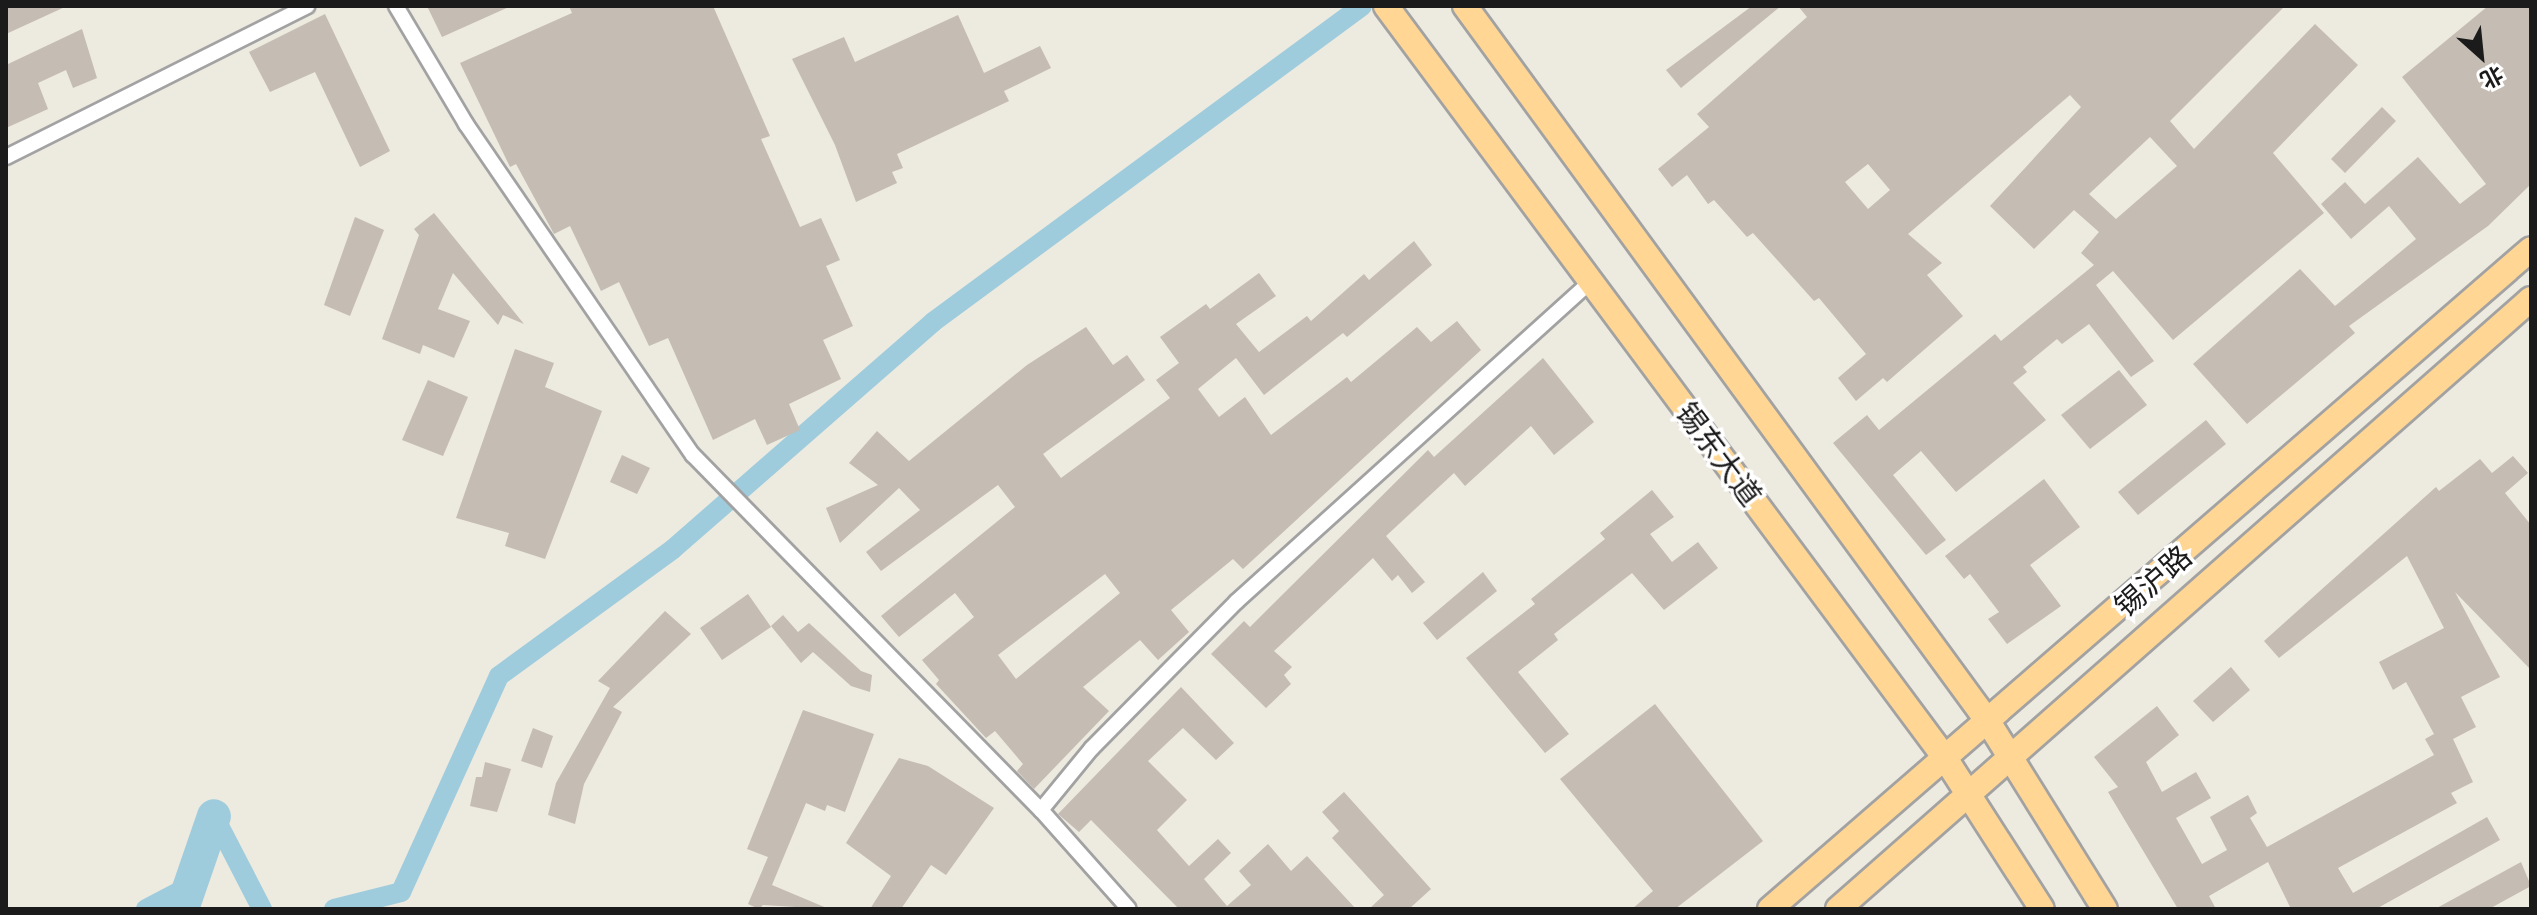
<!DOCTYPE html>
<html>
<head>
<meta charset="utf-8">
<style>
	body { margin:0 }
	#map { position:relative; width:2537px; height:915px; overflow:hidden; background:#edeae0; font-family:Mulish,"Noto Sans SC",sans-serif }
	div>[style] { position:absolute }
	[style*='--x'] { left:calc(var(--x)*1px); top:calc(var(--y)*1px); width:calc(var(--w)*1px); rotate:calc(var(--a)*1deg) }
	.canal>* { height:20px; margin:-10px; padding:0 10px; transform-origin:10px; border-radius:10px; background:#9eccdd }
	.river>* { height:34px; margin:-17px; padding:0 17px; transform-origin:17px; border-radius:17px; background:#9eccdd }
	.building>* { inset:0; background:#c5bcb3 }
	.roads { filter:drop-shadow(2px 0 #a2a2a2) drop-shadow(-2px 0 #a2a2a2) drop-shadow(0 2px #a2a2a2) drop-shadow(0 -2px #a2a2a2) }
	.minor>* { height:14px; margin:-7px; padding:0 7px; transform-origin:7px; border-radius:7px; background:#fff }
	.primary>* { height:24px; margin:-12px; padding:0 12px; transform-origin:12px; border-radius:12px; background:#ffd693 }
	span { translate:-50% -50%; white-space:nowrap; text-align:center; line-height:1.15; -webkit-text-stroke:7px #fff; paint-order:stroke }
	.street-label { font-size:30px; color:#1b1b1b }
	.frame { position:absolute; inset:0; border:8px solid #1b1b1b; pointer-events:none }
	.north { position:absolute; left:2441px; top:16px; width:80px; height:80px; -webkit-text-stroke:6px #fff; paint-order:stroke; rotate:153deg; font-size:22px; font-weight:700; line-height:32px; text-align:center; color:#1b1b1b }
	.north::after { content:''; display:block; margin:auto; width:28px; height:36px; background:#1b1b1b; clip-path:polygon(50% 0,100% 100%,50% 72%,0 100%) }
</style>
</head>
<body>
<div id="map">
	<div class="canal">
		<div style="--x:214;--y:816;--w:105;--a:62.7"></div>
		<div style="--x:146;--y:909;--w:50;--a:-27.6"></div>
		<div style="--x:334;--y:909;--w:69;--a:-14.2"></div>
		<div style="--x:401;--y:892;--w:237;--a:-65.6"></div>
		<div style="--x:499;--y:676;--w:215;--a:-36.1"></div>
		<div style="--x:673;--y:549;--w:345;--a:-41.1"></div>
		<div style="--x:933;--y:322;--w:533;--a:-36.38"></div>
	</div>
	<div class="river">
		<div style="--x:182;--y:909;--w:98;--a:-71"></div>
	</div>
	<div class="building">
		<div style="clip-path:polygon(6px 6px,67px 6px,6px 34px)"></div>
		<div style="clip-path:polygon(427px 6px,511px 6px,442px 37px)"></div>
		<div style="clip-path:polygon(569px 6px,713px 6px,770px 136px,761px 139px,800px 227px,821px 218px,840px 260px,826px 266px,853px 326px,823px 340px,841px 379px,789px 404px,800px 430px,767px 445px,755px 419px,713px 440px,668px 338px,649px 346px,619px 282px,601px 291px,570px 226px,554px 234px,516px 164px,510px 167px,460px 63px,572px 13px)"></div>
		<div style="clip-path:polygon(1752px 6px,1781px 6px,1681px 88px,1666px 70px)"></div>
		<div style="clip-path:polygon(evenodd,1798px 6px,2285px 6px,2170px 121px,2194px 149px,2315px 24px,2358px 65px,2273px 153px,2324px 213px,2173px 340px,2113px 271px,2096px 285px,2154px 361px,2131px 377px,2089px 324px,2062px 344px,2057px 339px,2023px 367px,2027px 372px,2013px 383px,2046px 420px,1956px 492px,1921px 451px,1893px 475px,1946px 540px,1926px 555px,1833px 443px,1867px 415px,1879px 430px,1995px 334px,2001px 341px,2094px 265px,2081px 253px,2099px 232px,2074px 210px,2034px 249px,1990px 206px,2081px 107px,2070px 95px,1908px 234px,1942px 263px,1927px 275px,1963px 316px,1887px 382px,1883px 378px,1856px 401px,1838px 378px,1866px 354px,1819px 298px,1814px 301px,1753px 233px,1747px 237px,1714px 200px,1708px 204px,1687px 175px,1672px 187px,1658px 169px,1709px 127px,1697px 114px,1807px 17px,1798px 6px,2150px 137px,2177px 166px,2116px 219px,2089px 194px,2150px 137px,1798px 6px,1868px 164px,1890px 190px,1868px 209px,1845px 182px,1868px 164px)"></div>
		<div style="clip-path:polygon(2488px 6px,2531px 6px,2531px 184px,2488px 226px,2349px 326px,2355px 333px,2247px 424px,2193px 364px,2300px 269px,2335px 306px,2416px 239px,2389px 206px,2351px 239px,2321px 204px,2345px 182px,2365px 204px,2418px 157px,2460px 204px,2486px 184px,2402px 77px)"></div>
		<div style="clip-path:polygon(325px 14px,390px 151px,360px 167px,315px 72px,270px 92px,249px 52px)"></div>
		<div style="clip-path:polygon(958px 15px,984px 73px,1040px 46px,1051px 68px,1004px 91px,1009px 101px,897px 154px,903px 168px,892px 172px,897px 183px,856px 202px,835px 145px,792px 59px,844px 37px,855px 62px)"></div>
		<div style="clip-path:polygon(82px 29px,97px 78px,73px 88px,66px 70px,38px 83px,48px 109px,6px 128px,6px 65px)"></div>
		<div style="clip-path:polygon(2382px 107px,2396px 121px,2345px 173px,2331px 159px)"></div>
		<div style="clip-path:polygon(434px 213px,524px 324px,503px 315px,498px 325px,453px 273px,438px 309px,470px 321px,454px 358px,423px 345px,420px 354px,382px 339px,419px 235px,414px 229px)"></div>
		<div style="clip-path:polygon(355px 217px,384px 230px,350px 316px,324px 305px)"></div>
		<div style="clip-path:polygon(evenodd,1414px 241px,1432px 265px,1347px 337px,1343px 333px,1264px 395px,1236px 358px,1198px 389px,1219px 417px,1245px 397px,1271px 435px,1347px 377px,1351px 382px,1417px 327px,1431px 342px,1457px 321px,1481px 350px,1243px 569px,1233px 559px,1171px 610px,1189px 632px,1158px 660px,1140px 640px,1083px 687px,1109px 711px,1034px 789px,1017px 771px,1023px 764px,995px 731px,986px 738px,936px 684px,939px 680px,922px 660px,974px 617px,955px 593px,899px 637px,881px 616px,1015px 507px,998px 485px,881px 571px,866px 552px,920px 510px,899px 488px,840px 543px,826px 508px,878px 485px,849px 463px,877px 431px,909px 461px,1027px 365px,1086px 327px,1113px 365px,1127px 355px,1145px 380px,1043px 454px,1061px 478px,1170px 398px,1156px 380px,1179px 363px,1160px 337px,1206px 304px,1210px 309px,1259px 273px,1276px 296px,1236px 324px,1259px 352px,1307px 316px,1311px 321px,1364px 274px,1369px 280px,1414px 241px,1105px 574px,1120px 593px,1016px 679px,998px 655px,1105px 574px)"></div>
		<div style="clip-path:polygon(515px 349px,554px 363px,545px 387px,602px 411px,545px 559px,505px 546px,509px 533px,456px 518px)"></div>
		<div style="clip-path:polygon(1543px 358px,1594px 422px,1554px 455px,1531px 426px,1465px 486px,1454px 473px,1386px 536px,1425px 582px,1412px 593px,1398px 575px,1392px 581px,1373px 558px,1274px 651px,1292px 667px,1284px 675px,1291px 684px,1266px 708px,1211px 654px,1244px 621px,1250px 627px,1428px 450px,1434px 457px)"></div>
		<div style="clip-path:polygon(2119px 370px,2147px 405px,2090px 449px,2061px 415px)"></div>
		<div style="clip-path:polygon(428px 380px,468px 397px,443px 456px,402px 440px)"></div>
		<div style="clip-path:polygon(2206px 420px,2226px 444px,2138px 515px,2118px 492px)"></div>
		<div style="clip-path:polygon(622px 455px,650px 468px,637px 494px,610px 482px)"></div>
		<div style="clip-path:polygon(2513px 456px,2528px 473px,2505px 493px,2531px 525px,2531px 670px,2455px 592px,2500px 677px,2461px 697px,2476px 727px,2453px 739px,2473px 782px,2451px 793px,2457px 803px,2338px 868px,2353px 893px,2487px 817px,2500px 840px,2376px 909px,2291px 909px,2268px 862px,2209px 896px,2216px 909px,2178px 909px,2108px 792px,2118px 787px,2094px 757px,2157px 706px,2179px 735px,2146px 762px,2162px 792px,2196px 772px,2211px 798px,2176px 818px,2202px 864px,2227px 850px,2210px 817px,2248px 795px,2257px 813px,2250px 818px,2267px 847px,2434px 755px,2425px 739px,2434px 734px,2406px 682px,2393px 690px,2379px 662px,2444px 628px,2407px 556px,2279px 658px,2264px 641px,2436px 487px,2439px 491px,2480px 459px,2492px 473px)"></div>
		<div style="clip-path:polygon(2044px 479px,2080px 527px,2030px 565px,2061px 606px,2007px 644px,1988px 619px,1999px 612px,1970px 574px,1964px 579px,1945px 556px)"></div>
		<div style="clip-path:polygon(1652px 490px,1674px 517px,1650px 534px,1672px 562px,1698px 542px,1718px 568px,1664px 610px,1632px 573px,1554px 634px,1558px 640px,1518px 672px,1569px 734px,1545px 753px,1466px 658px,1535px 604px,1531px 599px,1605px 539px,1600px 533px)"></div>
		<div style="clip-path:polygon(1483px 572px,1497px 591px,1437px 640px,1423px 623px)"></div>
		<div style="clip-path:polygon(748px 594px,771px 627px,722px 660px,700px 628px)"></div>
		<div style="clip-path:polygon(665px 611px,691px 634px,613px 707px,622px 712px,584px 784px,575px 824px,548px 815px,556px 783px,610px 688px,598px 681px)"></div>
		<div style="clip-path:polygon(783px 615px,798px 632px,809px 623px,861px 671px,872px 675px,870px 692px,851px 686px,813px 652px,801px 663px,771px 626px)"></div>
		<div style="clip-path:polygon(2231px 667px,2250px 690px,2213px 722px,2193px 701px)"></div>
		<div style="clip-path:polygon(1181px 687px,1234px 743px,1216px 760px,1183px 728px,1148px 761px,1187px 800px,1157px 830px,1189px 866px,1218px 839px,1231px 853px,1204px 879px,1227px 906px,1251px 885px,1239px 871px,1268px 844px,1291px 871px,1307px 856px,1356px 909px,1179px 909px,1091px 820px,1079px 832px,1058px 814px)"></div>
		<div style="clip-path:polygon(1655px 704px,1763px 841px,1675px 909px,1632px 909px,1653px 891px,1560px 779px)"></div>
		<div style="clip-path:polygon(803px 710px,874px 734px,845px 812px,827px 805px,825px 811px,806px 803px,772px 885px,829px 909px,763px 905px,759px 909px,748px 904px,768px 857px,747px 849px)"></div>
		<div style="clip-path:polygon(533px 728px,553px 736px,542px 768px,521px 761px)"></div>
		<div style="clip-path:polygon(899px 758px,928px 766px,994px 808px,946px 875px,931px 865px,901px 909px,870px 909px,891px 876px,846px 843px)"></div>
		<div style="clip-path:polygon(485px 762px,511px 769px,497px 812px,470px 806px,476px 777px,482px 777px)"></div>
		<div style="clip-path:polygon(1344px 792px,1431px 889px,1409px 909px,1369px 909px,1384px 895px,1332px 838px,1339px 831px,1322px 812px)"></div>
		<div style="clip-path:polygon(2521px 862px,2531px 886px,2489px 909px,2435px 909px)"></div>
	</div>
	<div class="roads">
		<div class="minor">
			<div style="--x:396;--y:6;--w:137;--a:59.3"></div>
			<div style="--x:466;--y:124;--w:401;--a:55.6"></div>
			<div style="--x:693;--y:455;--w:497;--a:45.6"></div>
			<div style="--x:1041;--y:810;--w:132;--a:48.4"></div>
			<div style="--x:6;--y:157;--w:337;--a:-26.6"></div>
			<div style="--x:1041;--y:810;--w:80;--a:-50.6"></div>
			<div style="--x:1092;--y:748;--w:205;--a:-45.4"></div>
			<div style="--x:1236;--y:602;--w:479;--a:-42.1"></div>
		</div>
		<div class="primary">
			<div style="--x:1386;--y:6;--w:937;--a:53.37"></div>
			<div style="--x:1945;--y:758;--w:179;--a:57.3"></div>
			<div style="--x:1465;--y:6;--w:888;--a:53.84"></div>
			<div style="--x:1989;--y:723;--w:219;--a:58.1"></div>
			<div style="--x:1770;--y:909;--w:1007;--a:-40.93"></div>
			<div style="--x:1838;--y:909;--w:923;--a:-41.36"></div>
		</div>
	</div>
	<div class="street-label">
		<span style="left:1719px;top:454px;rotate:53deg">锡东大道</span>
		<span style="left:2153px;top:581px;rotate:-41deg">锡沪路</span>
	</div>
	<div class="frame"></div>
	<div class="north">北</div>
</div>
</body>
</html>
